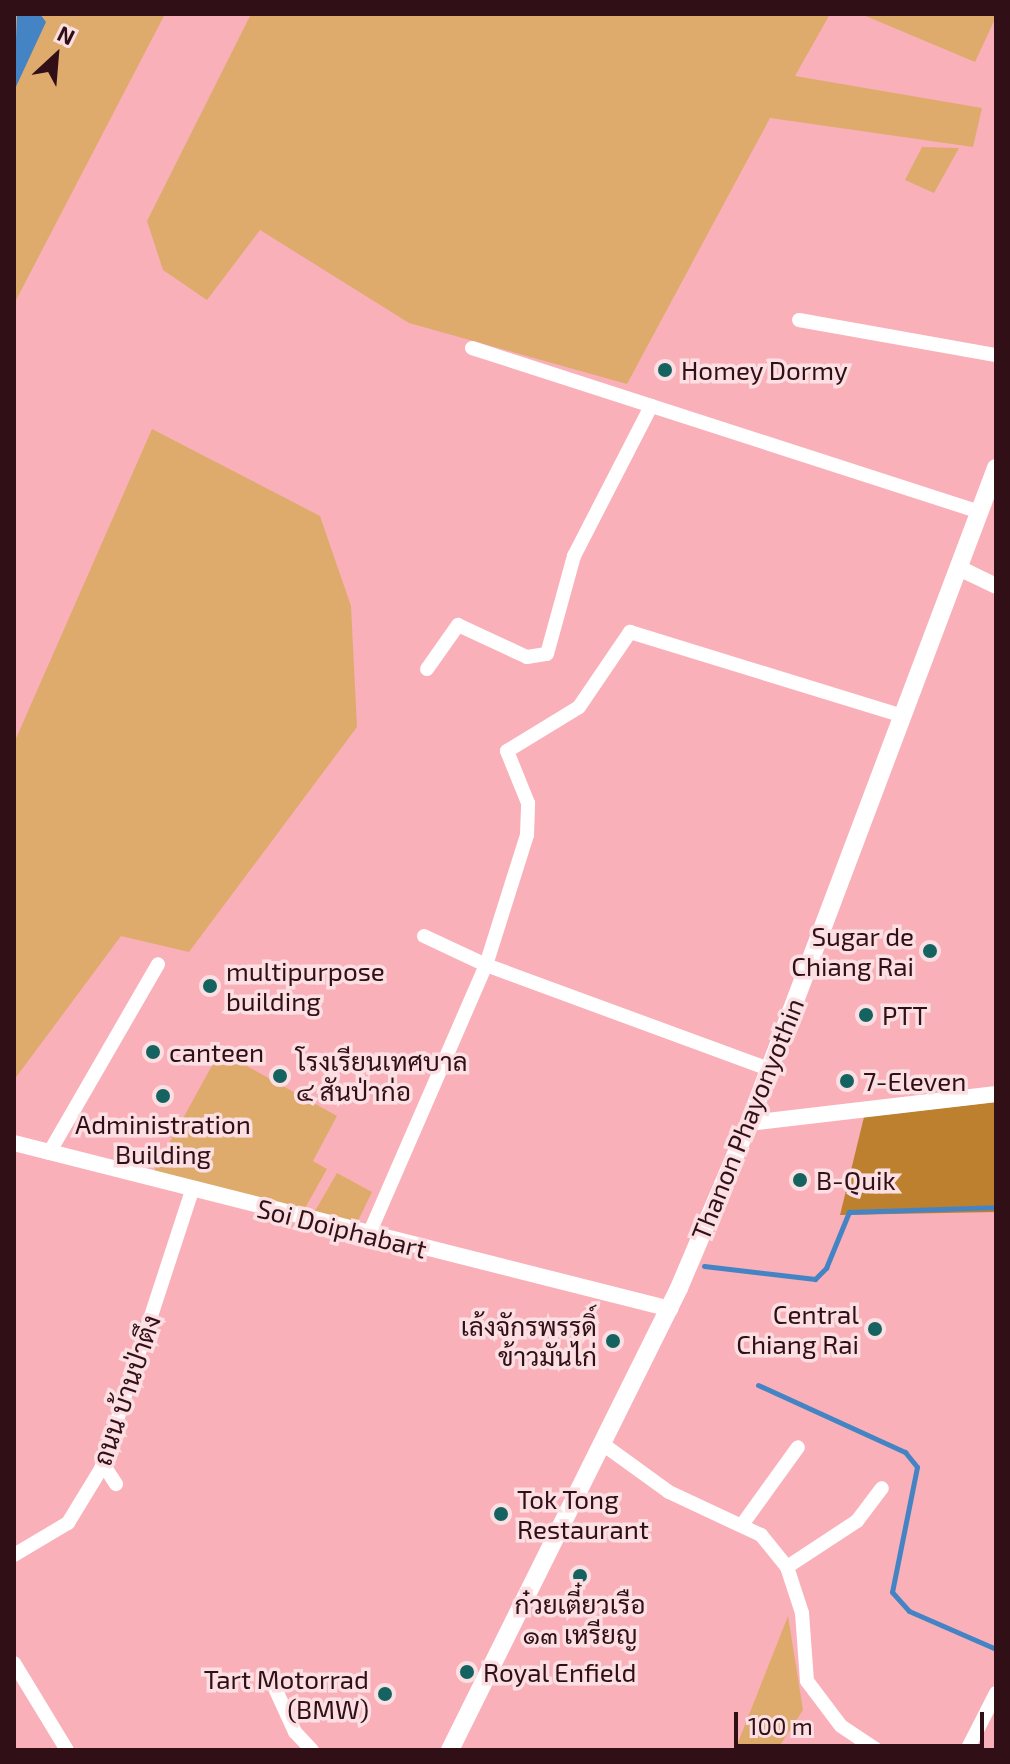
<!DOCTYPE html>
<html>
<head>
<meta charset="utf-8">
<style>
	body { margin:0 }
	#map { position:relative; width:1010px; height:1764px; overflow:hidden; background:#f9b0b9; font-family:"Exo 2",Sarabun,sans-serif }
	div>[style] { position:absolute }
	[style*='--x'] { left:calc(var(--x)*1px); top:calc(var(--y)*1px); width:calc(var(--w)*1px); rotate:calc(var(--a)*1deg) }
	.green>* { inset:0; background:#deab6d }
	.forest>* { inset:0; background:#bc802e }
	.water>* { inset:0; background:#4484c5 }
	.stream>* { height:5px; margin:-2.5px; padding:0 2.5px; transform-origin:2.5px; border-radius:2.5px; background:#4484c5 }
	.minor>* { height:14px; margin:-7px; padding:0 7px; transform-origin:7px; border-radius:7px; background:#fff }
	.tertiary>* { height:16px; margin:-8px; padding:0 8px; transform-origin:8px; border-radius:8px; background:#fff }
	.secondary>* { height:18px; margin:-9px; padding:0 9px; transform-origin:9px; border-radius:9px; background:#fff }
	.dots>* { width:22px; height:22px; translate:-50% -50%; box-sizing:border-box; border:4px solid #fcdfe2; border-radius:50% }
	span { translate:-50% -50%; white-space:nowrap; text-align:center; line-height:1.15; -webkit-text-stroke:7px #fcdfe2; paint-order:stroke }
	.poi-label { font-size:26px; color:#301016 }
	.left { translate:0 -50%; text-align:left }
	.right { translate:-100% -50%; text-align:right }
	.street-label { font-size:26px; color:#301016 }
	.frame { position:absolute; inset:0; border:16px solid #301016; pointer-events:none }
	.north { position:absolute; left:16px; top:16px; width:80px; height:80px; -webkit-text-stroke:6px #fcdfe2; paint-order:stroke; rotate:26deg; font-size:22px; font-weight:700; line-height:32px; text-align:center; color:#301016 }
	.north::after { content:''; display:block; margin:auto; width:28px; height:36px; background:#301016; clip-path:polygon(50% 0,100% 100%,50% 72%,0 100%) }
	.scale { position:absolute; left:734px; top:1712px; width:250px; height:36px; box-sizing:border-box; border:4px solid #301016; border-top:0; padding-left:10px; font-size:24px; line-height:28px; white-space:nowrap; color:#301016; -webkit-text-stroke:6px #fcdfe2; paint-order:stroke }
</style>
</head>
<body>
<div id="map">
	<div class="green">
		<div style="clip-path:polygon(14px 14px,165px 14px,14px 304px)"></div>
		<div style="clip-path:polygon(251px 14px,830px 14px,795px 76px,982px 108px,973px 147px,770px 118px,627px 384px,409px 323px,260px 230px,207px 300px,163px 270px,147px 221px)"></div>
		<div style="clip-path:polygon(861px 14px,991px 14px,996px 17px,975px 62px)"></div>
		<div style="clip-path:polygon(922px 147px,959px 148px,934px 193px,905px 180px)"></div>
		<div style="clip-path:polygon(152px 429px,320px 516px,351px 606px,357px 727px,189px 952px,121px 936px,14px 1080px,14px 743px)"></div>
		<div style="clip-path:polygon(220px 1051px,337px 1116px,313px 1161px,327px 1169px,300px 1217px,149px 1180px)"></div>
		<div style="clip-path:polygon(337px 1173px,372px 1192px,357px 1223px,315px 1211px)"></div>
		<div style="clip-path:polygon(788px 1616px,803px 1710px,777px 1750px,735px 1750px)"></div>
	</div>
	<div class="forest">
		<div style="clip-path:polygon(996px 1102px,996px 1212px,840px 1215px,864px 1117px)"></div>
	</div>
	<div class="water">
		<div style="clip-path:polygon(17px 14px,40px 14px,46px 22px,14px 91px)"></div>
	</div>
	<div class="stream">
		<div style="--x:704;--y:1266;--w:112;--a:6.7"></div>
		<div style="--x:815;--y:1279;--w:16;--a:-45"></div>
		<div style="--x:826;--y:1268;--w:61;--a:-67.7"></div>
		<div style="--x:849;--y:1212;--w:147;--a:-1.9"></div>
		<div style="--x:758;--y:1385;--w:162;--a:24.5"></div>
		<div style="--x:905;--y:1452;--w:19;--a:51"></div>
		<div style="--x:917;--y:1467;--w:127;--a:101.3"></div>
		<div style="--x:892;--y:1592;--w:25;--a:48"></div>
		<div style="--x:909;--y:1611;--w:95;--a:23.6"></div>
	</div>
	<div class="minor">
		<div style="--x:799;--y:320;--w:200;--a:10.1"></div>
		<div style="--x:472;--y:348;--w:534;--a:17.89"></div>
		<div style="--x:427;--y:669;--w:54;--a:-54.8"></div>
		<div style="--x:458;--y:625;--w:76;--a:24.9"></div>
		<div style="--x:527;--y:657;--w:20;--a:-9"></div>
		<div style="--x:547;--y:654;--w:102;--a:-74.6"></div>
		<div style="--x:574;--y:556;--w:169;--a:-62.8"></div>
		<div style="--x:424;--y:936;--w:68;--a:25.1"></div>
		<div style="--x:486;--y:965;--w:302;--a:20.2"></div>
		<div style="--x:49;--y:1153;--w:218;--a:-60"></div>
		<div style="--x:369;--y:1234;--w:293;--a:-66.5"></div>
		<div style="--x:486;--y:965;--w:136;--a:-72.5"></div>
		<div style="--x:527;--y:835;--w:32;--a:-88"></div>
		<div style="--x:528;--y:803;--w:56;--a:-112"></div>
		<div style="--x:507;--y:751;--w:84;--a:-31.4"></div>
		<div style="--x:579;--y:707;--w:91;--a:-55.8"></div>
		<div style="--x:630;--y:632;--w:286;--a:17.1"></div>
		<div style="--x:604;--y:1445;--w:80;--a:35.9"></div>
		<div style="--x:669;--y:1492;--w:102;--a:25.1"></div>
		<div style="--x:761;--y:1535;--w:41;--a:50.9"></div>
		<div style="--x:787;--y:1567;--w:48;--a:71.9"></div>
		<div style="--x:802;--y:1613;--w:68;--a:85.8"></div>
		<div style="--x:807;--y:1681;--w:56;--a:52.9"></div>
		<div style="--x:841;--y:1726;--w:43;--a:33.7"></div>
		<div style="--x:103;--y:1464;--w:24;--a:57"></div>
		<div style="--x:744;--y:1522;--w:92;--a:-54.2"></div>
		<div style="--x:14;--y:1555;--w:63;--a:-30.7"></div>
		<div style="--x:68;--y:1523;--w:63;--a:-58.6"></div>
		<div style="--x:101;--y:1469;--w:293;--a:-71.9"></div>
		<div style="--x:787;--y:1567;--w:84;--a:-33.3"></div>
		<div style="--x:857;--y:1521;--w:41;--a:-52.9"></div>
		<div style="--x:14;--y:1663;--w:102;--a:58.7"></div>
		<div style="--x:274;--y:1686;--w:51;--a:65.5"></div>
		<div style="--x:295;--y:1732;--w:25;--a:47"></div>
		<div style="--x:967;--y:1750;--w:64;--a:-63"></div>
	</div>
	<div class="tertiary">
		<div style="--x:959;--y:568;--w:41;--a:25.9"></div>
		<div style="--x:749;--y:1123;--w:249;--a:-6.7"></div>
		<div style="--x:14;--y:1143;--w:677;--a:14.2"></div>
	</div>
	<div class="secondary">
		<div style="--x:450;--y:1750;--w:516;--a:-63.63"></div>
		<div style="--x:679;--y:1288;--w:179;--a:-67"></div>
		<div style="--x:749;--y:1123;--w:700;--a:-69.34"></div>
	</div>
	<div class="dots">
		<div style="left:665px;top:370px;background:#146360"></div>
		<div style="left:930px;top:951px;background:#146360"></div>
		<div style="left:210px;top:986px;background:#146360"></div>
		<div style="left:866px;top:1015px;background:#146360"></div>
		<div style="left:153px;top:1052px;background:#146360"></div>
		<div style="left:280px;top:1076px;background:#146360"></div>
		<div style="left:847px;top:1081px;background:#146360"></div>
		<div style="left:163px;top:1096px;background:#146360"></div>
		<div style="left:800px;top:1180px;background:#146360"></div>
		<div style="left:875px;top:1329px;background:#146360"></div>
		<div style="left:613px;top:1341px;background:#146360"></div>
		<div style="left:501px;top:1514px;background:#146360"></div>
		<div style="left:580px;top:1576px;background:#146360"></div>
		<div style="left:467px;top:1672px;background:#146360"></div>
		<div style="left:385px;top:1694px;background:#146360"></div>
	</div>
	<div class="poi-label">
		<span class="left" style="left:681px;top:370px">Homey Dormy</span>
		<span class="right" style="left:914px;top:951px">Sugar de<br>Chiang Rai</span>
		<span class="left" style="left:226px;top:986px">multipurpose<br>building</span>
		<span class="left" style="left:882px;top:1015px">PTT</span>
		<span class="left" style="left:169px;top:1052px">canteen</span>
		<span class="left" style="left:296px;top:1076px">โรงเรียนเทศบาล<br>๔ สันป่าก่อ</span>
		<span class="left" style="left:863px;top:1081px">7-Eleven</span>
		<span style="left:163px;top:1139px">Administration<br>Building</span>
		<span class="left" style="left:816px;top:1180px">B-Quik</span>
		<span class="right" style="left:859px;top:1329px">Central<br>Chiang Rai</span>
		<span class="right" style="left:597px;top:1341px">เล้งจักรพรรดิ์<br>ข้าวมันไก่</span>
		<span class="left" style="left:517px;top:1514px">Tok Tong<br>Restaurant</span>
		<span style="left:580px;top:1619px">ก๋วยเตี๋ยวเรือ<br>๑๓ เหรียญ</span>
		<span class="left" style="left:483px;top:1672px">Royal Enfield</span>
		<span class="right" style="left:369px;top:1694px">Tart Motorrad<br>(BMW)</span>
	</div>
	<div class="street-label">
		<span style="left:747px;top:1119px;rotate:-68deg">Thanon Phayonyothin</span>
		<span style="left:342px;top:1228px;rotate:14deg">Soi Doiphabart</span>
		<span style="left:126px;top:1390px;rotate:-71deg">ถนน บ้านป่าตึง</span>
	</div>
	<div class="frame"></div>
	<div class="north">N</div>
	<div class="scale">100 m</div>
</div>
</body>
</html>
